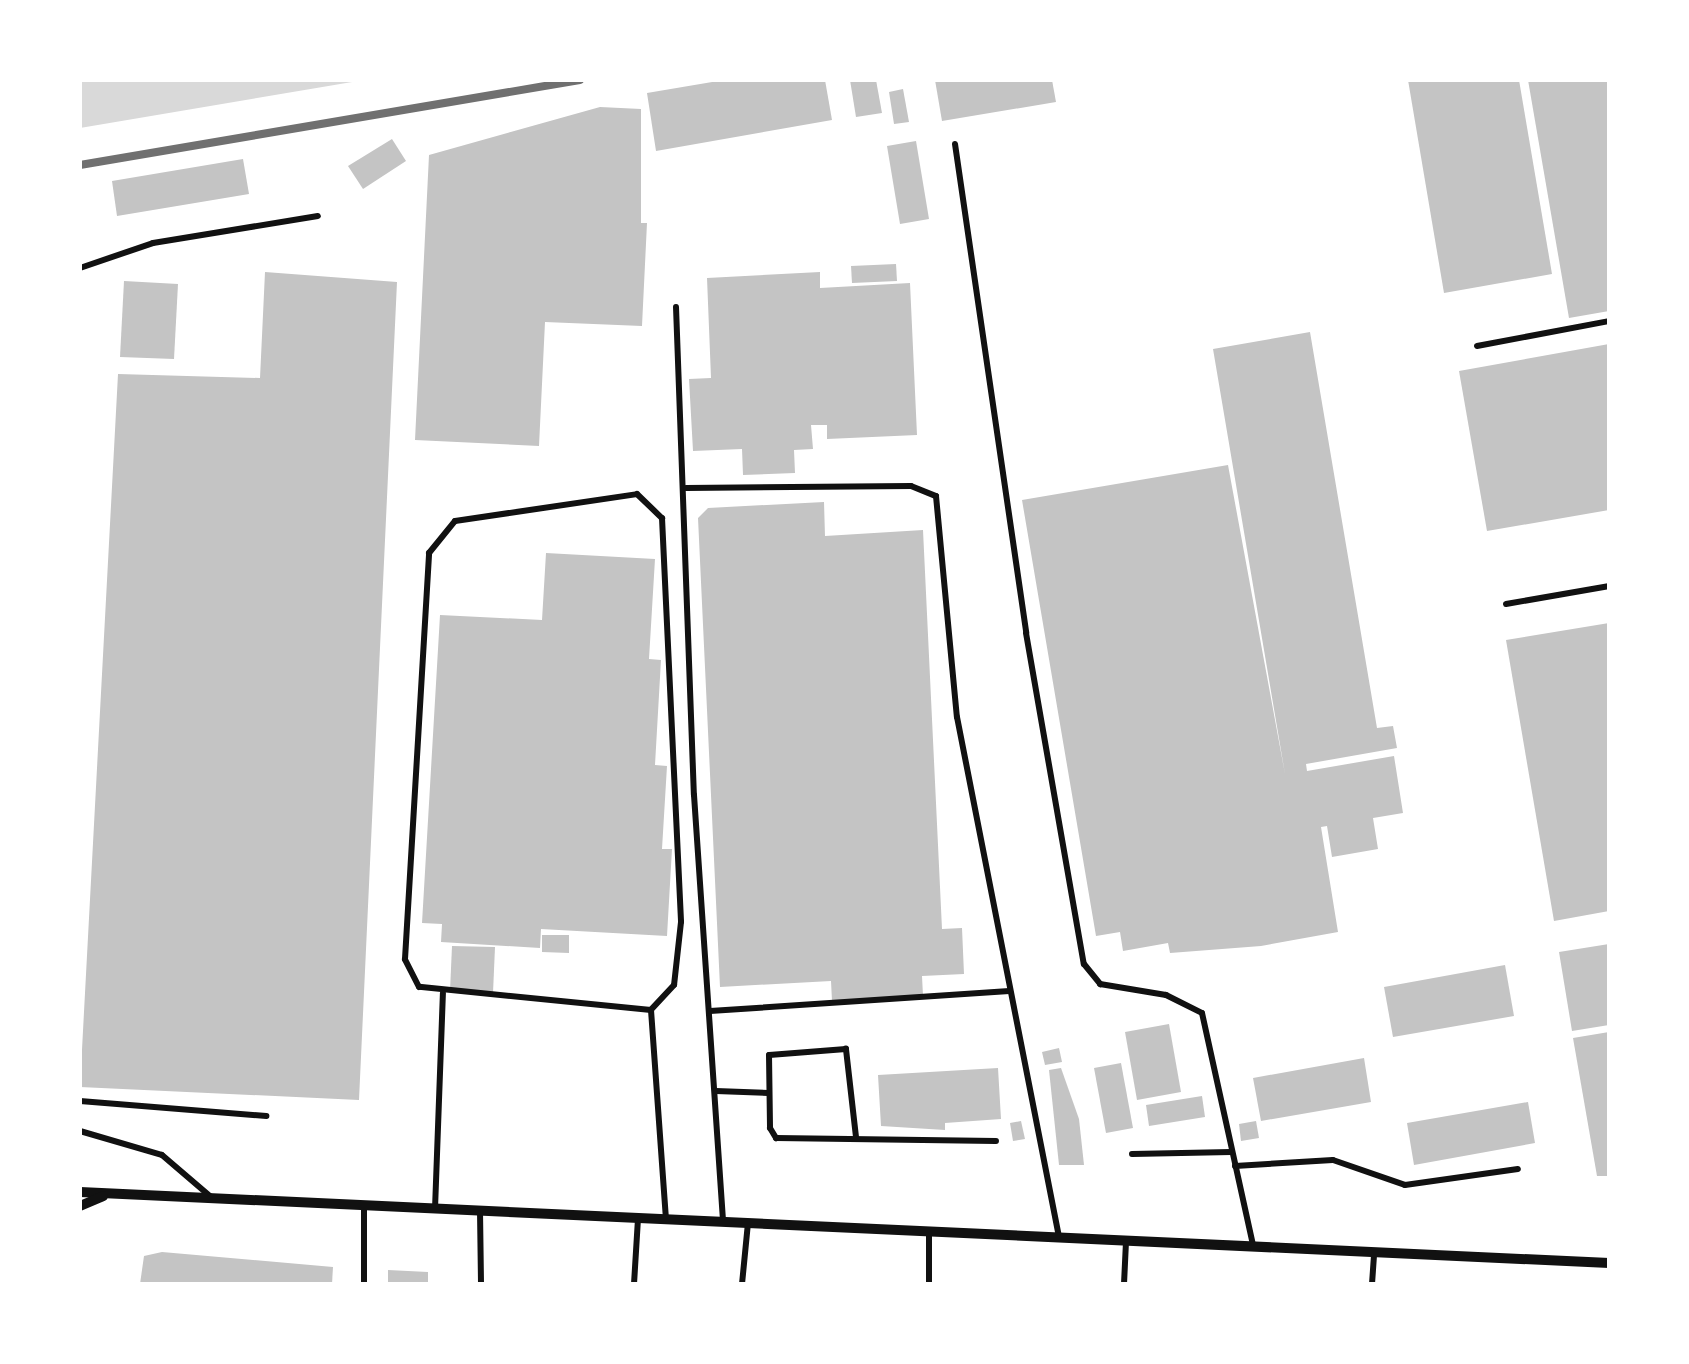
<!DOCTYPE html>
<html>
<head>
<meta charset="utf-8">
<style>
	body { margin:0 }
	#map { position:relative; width:1689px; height:1364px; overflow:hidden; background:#fff; font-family:"Roboto Condensed",sans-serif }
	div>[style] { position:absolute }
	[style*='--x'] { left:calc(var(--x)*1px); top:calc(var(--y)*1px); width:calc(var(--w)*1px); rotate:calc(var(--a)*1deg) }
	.water>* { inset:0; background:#d9d9d9 }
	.building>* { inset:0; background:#c4c4c4 }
	.service>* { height:6px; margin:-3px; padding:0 3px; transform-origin:3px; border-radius:3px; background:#111 }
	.minor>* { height:10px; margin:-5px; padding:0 5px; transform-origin:5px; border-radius:5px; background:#111 }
	.rail>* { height:8px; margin:-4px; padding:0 4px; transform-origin:4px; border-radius:4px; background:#707070 }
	span { translate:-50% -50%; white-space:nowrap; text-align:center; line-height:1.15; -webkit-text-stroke:8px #fff; paint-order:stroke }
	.frame { position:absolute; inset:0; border:82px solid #fff; pointer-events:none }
</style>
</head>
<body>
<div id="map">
	<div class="water">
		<div style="clip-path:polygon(80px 80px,364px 80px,80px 128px)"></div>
	</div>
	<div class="building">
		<div style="clip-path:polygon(724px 80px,825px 80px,832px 120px,656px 151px,647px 93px)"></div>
		<div style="clip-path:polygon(850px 80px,876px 80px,882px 113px,856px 117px)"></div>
		<div style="clip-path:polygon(935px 80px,1052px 80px,1056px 102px,942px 121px)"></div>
		<div style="clip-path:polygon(1408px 80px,1519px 80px,1552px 274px,1444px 293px)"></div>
		<div style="clip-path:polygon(1528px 80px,1609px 80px,1609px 311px,1569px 318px)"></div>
		<div style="clip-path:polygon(903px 89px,909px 122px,894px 124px,889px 92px)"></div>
		<div style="clip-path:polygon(600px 107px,641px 109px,641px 223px,647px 223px,642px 326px,545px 322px,539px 446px,415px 440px,429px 155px)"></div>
		<div style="clip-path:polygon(392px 139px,406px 161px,363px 189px,348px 166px)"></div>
		<div style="clip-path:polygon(916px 141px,929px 219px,900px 224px,887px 146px)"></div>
		<div style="clip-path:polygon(243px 159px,249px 194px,117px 216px,112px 181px)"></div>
		<div style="clip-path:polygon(896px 264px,897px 281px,852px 283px,851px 266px)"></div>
		<div style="clip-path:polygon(265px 272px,397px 282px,359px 1100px,80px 1087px,118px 374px,260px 378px)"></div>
		<div style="clip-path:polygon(820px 272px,820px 288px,910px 283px,917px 435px,827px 439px,827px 425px,811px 425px,813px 449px,794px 450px,795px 473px,743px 475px,742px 449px,693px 451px,689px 379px,711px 378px,707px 278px)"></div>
		<div style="clip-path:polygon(124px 281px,178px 284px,174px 359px,120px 357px)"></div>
		<div style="clip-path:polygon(1310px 332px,1377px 728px,1393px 726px,1397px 748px,1306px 764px,1307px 771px,1394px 756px,1403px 813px,1373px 818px,1378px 849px,1332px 857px,1327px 826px,1321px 827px,1338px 932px,1261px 946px,1170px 953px,1168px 943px,1123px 951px,1120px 932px,1096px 936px,1022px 500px,1228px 465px,1285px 774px,1213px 349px)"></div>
		<div style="clip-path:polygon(1609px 344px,1609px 510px,1487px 531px,1459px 371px)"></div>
		<div style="clip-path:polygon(824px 502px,825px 536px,923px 530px,942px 929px,962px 928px,964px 974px,922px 976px,923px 996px,832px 1001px,831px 981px,720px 987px,698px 518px,708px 508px)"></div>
		<div style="clip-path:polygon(546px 553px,655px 559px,649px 659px,661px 660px,655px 765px,667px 766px,662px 849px,672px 849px,667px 936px,541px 929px,540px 948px,441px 942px,442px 924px,422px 923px,440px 615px,542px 620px)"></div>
		<div style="clip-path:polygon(1609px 623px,1609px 911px,1554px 921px,1506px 640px)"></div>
		<div style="clip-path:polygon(542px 935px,569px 935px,569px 953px,542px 952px)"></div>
		<div style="clip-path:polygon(1609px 944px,1609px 1025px,1572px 1031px,1559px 952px)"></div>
		<div style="clip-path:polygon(452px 946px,495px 947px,493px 993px,450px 991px)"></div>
		<div style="clip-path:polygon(1505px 965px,1514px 1016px,1393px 1037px,1384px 987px)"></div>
		<div style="clip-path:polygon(1169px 1024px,1181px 1092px,1137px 1100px,1125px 1032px)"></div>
		<div style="clip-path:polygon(1609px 1032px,1609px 1176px,1597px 1176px,1573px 1038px)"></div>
		<div style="clip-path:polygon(1059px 1048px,1062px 1062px,1045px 1065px,1042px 1052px)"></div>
		<div style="clip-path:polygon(1364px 1058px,1371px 1102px,1261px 1121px,1253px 1078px)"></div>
		<div style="clip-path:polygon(1121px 1063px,1133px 1128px,1106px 1133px,1094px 1068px)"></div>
		<div style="clip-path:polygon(998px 1068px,1001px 1119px,945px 1123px,945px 1130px,881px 1126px,878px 1075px)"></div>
		<div style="clip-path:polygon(1061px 1068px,1079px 1119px,1084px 1165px,1059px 1165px,1049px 1070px)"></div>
		<div style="clip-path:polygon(1202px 1096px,1205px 1117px,1149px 1126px,1146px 1105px)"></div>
		<div style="clip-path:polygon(1528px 1102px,1535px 1143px,1414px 1165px,1407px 1123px)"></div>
		<div style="clip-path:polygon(1021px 1121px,1025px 1139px,1013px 1141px,1010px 1123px)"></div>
		<div style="clip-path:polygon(1256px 1121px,1259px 1138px,1241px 1141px,1239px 1124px)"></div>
		<div style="clip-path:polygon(162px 1252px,333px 1267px,332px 1284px,140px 1284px,144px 1256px)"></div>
		<div style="clip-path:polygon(388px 1270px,428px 1272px,428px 1284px,388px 1284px)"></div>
	</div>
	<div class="service">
		<div style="--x:955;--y:144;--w:494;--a:81.7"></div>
		<div style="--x:1026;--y:633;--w:336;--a:80.1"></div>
		<div style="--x:1084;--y:964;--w:26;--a:51"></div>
		<div style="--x:1100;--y:984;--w:67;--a:9.5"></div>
		<div style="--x:1166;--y:995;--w:40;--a:26.6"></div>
		<div style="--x:1202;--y:1013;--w:238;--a:77.6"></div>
		<div style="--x:80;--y:268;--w:77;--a:-18.9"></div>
		<div style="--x:153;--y:243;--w:167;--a:-9.3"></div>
		<div style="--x:676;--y:307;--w:488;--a:87.9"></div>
		<div style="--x:694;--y:795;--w:428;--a:86.1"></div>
		<div style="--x:1477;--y:346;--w:134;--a:-10.7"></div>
		<div style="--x:686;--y:488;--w:225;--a:-0.5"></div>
		<div style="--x:911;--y:486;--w:27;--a:22"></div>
		<div style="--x:936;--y:496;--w:222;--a:84.6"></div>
		<div style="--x:957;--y:717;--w:530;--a:78.9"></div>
		<div style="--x:637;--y:494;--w:35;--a:44"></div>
		<div style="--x:662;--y:518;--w:404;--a:87.3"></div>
		<div style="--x:681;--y:922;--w:63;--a:96.3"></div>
		<div style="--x:674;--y:985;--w:34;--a:133"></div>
		<div style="--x:651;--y:1010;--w:233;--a:-174.3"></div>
		<div style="--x:419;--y:987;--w:31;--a:-117"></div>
		<div style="--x:405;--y:959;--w:407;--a:-86.6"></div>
		<div style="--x:429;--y:553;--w:41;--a:-50.9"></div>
		<div style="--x:455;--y:521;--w:184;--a:-8.4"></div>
		<div style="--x:1506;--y:604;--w:105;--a:-9.9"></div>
		<div style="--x:651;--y:1010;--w:209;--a:85.9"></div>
		<div style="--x:710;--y:1011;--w:300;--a:-3.8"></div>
		<div style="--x:716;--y:1091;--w:52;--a:2.2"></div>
		<div style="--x:80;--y:1101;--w:187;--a:4.6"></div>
		<div style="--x:80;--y:1131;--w:85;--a:16.3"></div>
		<div style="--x:162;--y:1155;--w:65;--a:40.6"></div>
		<div style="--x:856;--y:1137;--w:89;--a:-96.5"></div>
		<div style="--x:846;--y:1049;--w:77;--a:175.5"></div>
		<div style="--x:769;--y:1055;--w:73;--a:89.2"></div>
		<div style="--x:770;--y:1128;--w:12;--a:59"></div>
		<div style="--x:776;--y:1138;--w:220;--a:0.8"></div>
		<div style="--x:1132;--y:1154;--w:99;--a:-1.2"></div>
		<div style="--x:1235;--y:1166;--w:98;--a:-3.5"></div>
		<div style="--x:1333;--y:1160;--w:76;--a:19.1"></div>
		<div style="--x:1405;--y:1185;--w:114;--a:-8.1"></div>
		<div style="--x:435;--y:1209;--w:216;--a:-87.9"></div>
		<div style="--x:480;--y:1211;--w:73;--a:89.2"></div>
		<div style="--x:364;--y:1284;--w:79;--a:-90"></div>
		<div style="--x:634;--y:1284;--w:65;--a:-86.5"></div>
		<div style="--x:742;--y:1284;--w:61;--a:-84.4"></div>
		<div style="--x:929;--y:1284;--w:53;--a:-90"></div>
		<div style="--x:1124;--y:1284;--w:42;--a:-87.3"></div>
		<div style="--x:1372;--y:1284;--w:31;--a:-86"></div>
	</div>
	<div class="minor">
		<div style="--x:80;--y:1192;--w:1531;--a:2.66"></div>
		<div style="--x:80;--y:1206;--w:25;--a:-23"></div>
	</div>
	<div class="rail">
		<div style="--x:80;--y:165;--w:507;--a:-9.65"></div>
	</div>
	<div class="frame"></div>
</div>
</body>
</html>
